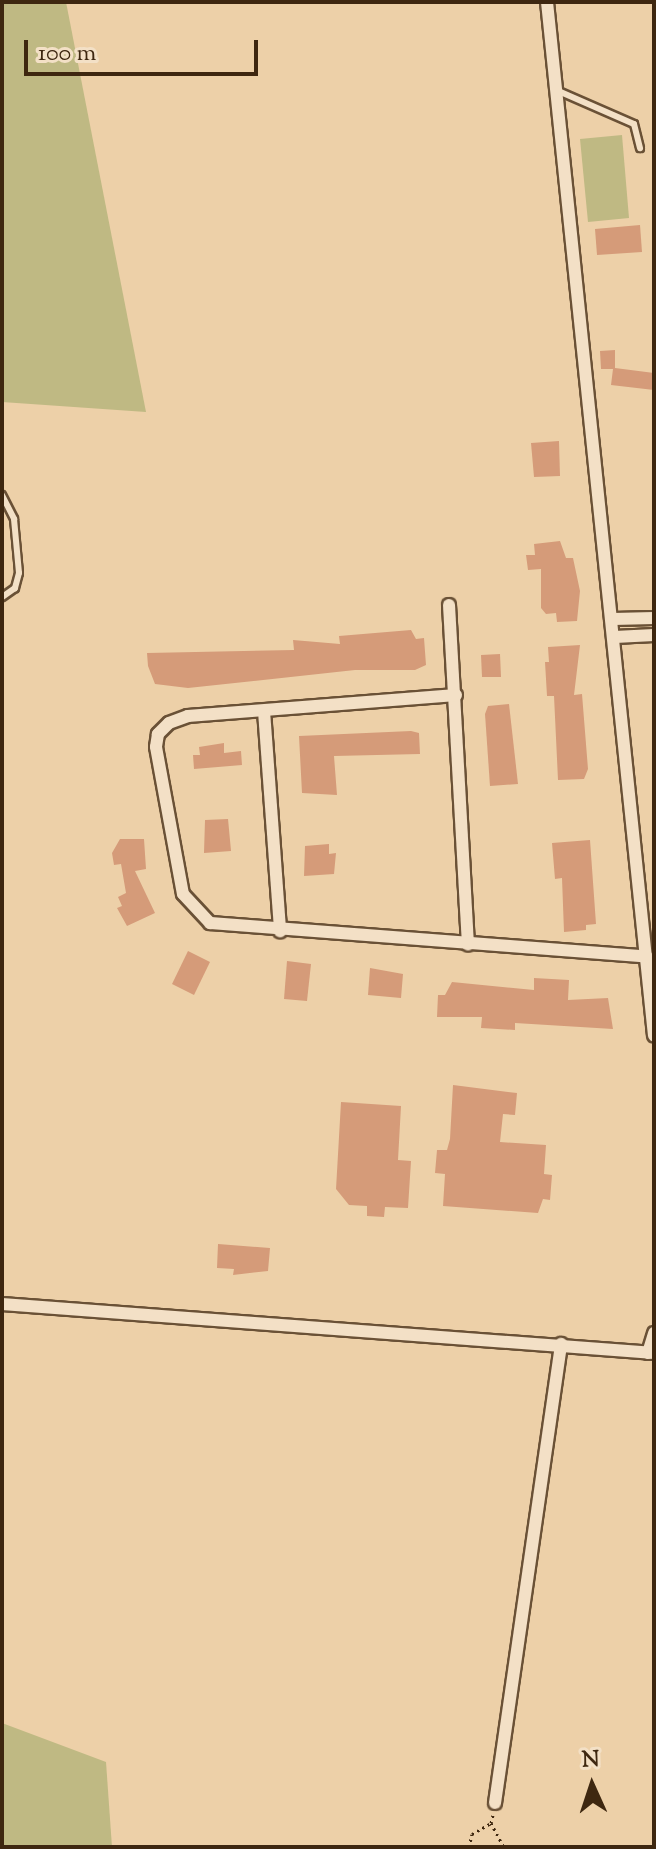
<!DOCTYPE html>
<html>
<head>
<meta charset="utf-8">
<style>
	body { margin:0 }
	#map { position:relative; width:656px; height:1849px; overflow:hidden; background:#edd0a8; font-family:"Sorts Mill Goudy",serif }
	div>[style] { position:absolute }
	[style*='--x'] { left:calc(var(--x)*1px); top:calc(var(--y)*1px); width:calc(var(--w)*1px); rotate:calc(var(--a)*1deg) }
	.green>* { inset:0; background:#bfb983 }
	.building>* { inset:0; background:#d59b79 }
	.path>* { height:3px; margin-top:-1.5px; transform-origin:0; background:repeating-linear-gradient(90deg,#3e2710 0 2px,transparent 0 6px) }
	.roads { filter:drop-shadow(2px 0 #6a5136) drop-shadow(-2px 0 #6a5136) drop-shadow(0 2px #6a5136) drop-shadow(0 -2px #6a5136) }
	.service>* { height:6px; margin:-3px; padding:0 3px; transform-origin:3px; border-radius:3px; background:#f3e0c6 }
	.minor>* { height:12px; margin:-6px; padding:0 6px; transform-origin:6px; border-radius:6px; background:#f3e0c6 }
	span { translate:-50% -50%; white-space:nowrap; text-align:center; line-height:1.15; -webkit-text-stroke:7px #f3e0c6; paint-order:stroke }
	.frame { position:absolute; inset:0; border:4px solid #3e2710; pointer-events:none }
	.north { position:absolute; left:552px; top:1745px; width:80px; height:80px; -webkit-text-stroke:6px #f3e0c6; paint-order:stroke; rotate:357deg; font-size:22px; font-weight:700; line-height:32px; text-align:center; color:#3e2710 }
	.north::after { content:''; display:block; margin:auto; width:28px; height:36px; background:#3e2710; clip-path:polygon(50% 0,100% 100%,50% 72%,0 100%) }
	.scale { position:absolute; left:24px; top:40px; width:234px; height:36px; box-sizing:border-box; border:4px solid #3e2710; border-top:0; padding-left:10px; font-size:24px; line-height:28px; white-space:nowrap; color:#3e2710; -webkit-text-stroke:6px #f3e0c6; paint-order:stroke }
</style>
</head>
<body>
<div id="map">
	<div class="green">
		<div style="clip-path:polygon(2px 2px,66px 2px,146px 412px,2px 402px)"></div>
		<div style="clip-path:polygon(622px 135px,629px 218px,588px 222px,580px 139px)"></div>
		<div style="clip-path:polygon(2px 1723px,106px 1762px,112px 1847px,2px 1847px)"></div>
	</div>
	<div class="building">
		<div style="clip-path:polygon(640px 225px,642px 252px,597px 255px,595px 229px)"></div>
		<div style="clip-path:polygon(615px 350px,615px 368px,654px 373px,654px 390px,611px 385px,613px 369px,601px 369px,600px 351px)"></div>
		<div style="clip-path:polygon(559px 441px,560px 476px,534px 477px,531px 443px)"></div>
		<div style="clip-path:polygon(560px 541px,566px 558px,573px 558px,580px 591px,577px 621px,557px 622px,556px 613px,546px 614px,541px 608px,541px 569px,528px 570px,526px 555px,535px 555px,534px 544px)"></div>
		<div style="clip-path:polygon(411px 630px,416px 639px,424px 638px,426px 665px,415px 670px,355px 670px,188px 688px,155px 684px,148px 666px,147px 653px,294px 650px,293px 640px,340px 644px,339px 636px)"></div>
		<div style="clip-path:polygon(580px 645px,574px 695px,582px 694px,588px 769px,584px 779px,558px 780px,554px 696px,547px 696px,545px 662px,549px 662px,548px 647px)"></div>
		<div style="clip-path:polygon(500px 654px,501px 677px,482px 677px,481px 655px)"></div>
		<div style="clip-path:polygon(509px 704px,518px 784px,490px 786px,485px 714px,488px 706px)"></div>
		<div style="clip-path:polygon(411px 731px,419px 733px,420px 754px,334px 756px,337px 795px,302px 793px,299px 736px)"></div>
		<div style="clip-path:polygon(224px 743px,224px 753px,241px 751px,242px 765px,194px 769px,193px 755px,200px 755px,199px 747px)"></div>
		<div style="clip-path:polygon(228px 819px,231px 851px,204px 853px,205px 820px)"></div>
		<div style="clip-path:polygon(120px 839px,144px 839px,146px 869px,135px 871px,155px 913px,127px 926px,117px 908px,122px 906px,118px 897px,126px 893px,121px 864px,114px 865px,112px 853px)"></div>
		<div style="clip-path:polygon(590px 840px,596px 924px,586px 925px,586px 930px,564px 932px,562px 878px,555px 879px,552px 843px)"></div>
		<div style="clip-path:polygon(329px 844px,329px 854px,336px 853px,334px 874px,304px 876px,305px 846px)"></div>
		<div style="clip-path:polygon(188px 951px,210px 962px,194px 995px,172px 984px)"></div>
		<div style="clip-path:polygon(287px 961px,311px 964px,307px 1001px,284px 999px)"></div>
		<div style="clip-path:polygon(370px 968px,403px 974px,401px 998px,368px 995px)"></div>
		<div style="clip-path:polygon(534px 978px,569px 980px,568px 1000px,608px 998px,613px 1029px,515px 1023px,515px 1030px,481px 1028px,482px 1017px,437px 1017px,438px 995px,445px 995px,452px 982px,534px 990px)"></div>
		<div style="clip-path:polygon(453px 1085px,517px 1093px,515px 1115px,503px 1114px,500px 1142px,546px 1145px,544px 1174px,552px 1175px,550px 1200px,543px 1199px,538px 1213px,443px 1206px,445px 1174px,435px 1173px,437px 1150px,447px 1150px,450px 1139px)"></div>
		<div style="clip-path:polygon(341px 1102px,401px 1106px,398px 1160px,411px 1161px,408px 1208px,385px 1207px,384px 1217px,367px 1216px,367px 1206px,349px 1205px,336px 1189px)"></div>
		<div style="clip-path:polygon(218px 1244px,270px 1248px,268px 1271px,233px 1275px,234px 1269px,217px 1268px)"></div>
	</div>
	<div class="path">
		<div style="--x:491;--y:1823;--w:27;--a:62"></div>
		<div style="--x:469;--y:1847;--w:13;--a:-77"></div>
		<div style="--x:472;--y:1834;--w:22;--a:-30"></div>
		<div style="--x:491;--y:1823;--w:8;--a:-76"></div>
	</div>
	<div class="roads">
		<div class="service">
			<div style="--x:556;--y:90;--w:85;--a:23.6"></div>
			<div style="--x:634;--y:124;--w:25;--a:76"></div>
			<div style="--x:2;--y:495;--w:27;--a:63"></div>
			<div style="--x:14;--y:519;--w:54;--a:84.7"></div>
			<div style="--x:19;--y:573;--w:16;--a:105"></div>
			<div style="--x:15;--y:588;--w:16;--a:145"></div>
		</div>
		<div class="minor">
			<div style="--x:547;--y:2;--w:1039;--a:84.09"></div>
			<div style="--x:449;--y:605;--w:340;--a:86.8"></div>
			<div style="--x:613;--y:619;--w:41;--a:-1.4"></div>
			<div style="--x:615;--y:637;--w:39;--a:-3"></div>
			<div style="--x:456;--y:695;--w:269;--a:175.5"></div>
			<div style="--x:188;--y:716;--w:20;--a:160"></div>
			<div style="--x:169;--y:723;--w:16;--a:135"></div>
			<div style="--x:158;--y:734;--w:13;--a:99"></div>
			<div style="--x:156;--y:747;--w:149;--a:79.6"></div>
			<div style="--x:183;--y:894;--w:40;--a:47"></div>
			<div style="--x:210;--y:923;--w:438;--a:4.4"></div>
			<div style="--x:264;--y:711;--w:221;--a:85.8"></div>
			<div style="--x:2;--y:1304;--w:654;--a:4.3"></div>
			<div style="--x:648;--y:1353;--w:21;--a:-73"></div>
			<div style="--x:495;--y:1803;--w:464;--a:-81.8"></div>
		</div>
	</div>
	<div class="frame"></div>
	<div class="north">N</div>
	<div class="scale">100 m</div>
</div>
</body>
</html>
